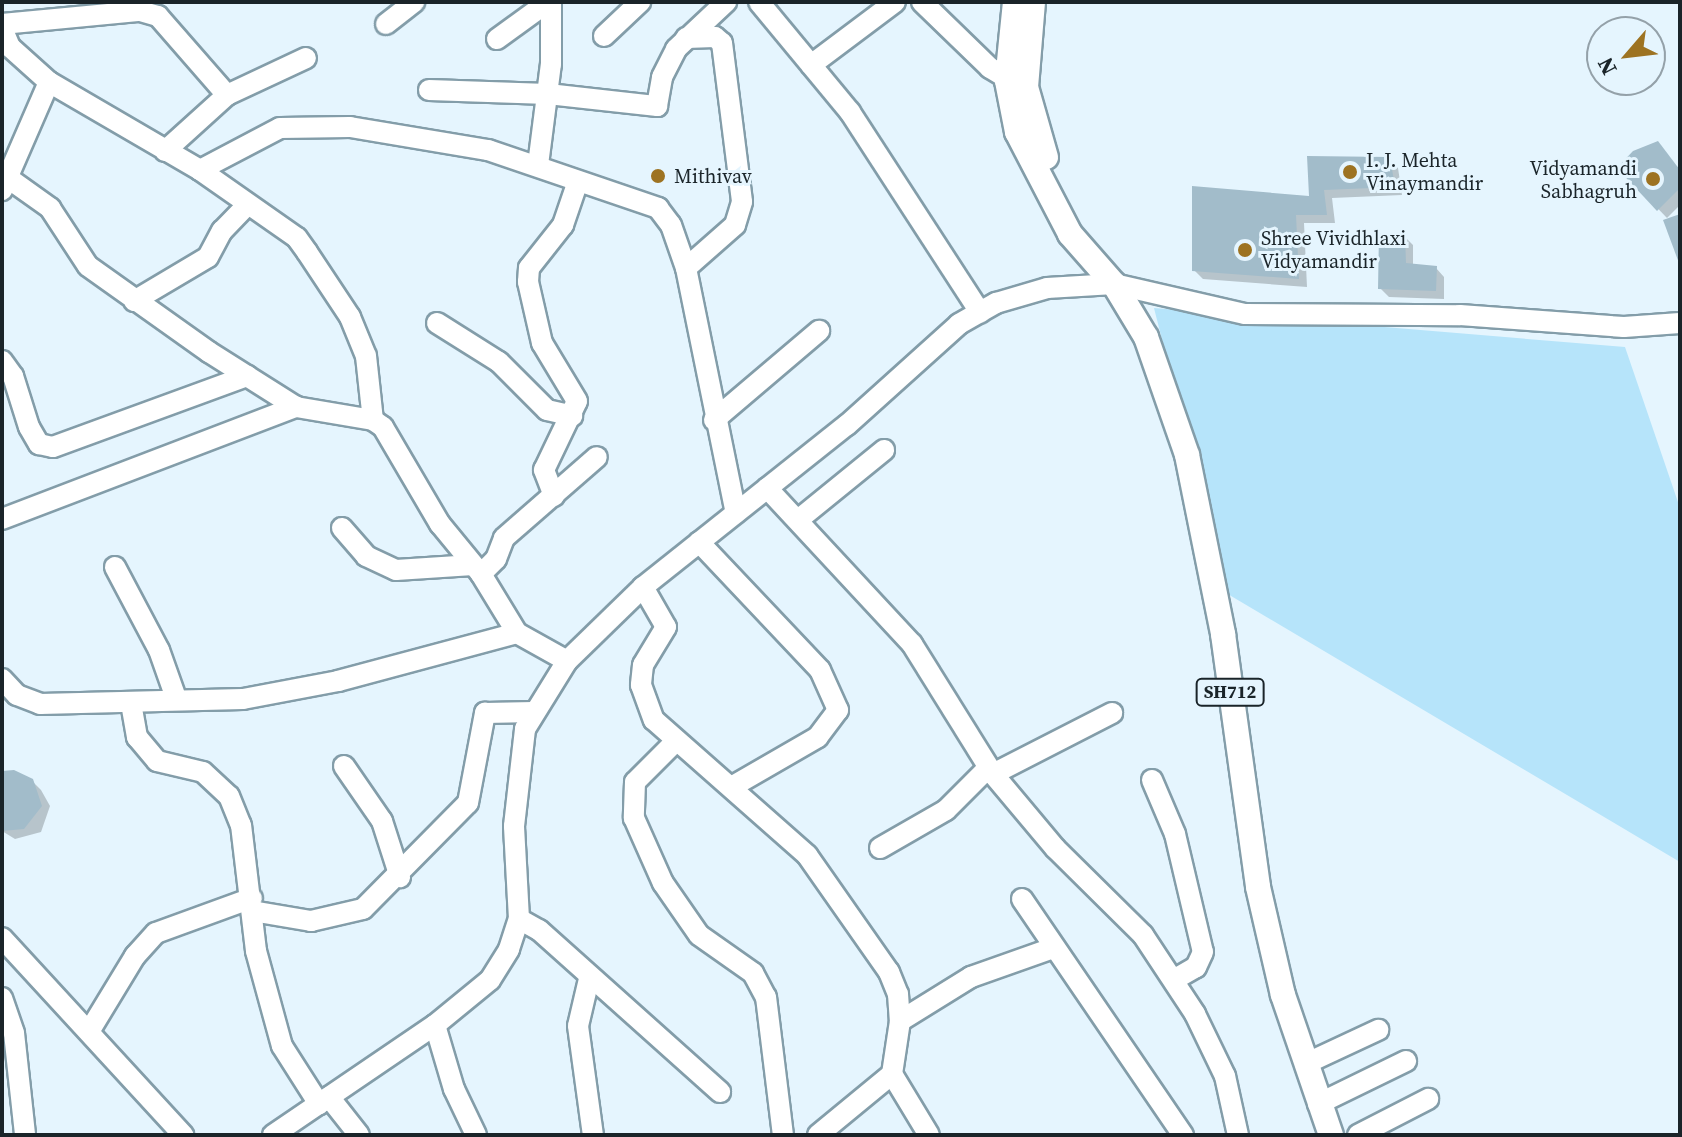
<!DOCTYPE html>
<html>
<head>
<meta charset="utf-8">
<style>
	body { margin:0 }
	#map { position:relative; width:1682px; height:1137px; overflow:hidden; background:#e5f5fe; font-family:"Source Serif 4",serif }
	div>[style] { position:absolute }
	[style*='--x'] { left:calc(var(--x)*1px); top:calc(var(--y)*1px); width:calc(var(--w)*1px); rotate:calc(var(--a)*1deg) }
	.green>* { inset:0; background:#b6e4fa }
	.shadow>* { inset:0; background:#0003 }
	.building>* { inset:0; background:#a2bcca }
	.roads { filter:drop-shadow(2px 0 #839da9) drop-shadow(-2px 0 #839da9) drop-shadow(0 2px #839da9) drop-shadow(0 -2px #839da9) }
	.minor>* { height:20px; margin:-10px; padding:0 10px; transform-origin:10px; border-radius:10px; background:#fff }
	.major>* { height:24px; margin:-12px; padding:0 12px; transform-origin:12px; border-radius:12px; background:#fff }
	.dots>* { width:22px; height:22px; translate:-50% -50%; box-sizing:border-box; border:4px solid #e5f5fe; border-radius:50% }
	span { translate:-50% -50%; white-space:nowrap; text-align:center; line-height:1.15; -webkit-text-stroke:6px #e5f5fe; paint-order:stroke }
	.shield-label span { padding:2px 6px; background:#e5f5fe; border:2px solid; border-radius:6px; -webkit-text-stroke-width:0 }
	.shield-label { font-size:18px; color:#1a2429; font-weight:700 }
	.poi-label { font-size:20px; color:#1a2429 }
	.left { translate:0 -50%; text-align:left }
	.right { translate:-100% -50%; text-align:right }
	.frame { position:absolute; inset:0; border:4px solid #1a2429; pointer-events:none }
	.north { position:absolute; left:1586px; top:16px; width:80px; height:80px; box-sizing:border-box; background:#e5f5fe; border:2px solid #94a1a9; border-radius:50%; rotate:242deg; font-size:22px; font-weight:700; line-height:32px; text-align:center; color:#1a2429 }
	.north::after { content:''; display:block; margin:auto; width:28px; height:36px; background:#9d7322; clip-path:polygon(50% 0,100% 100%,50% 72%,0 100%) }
</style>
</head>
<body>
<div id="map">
	<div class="green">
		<div style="clip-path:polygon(1154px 308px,1625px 347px,1680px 508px,1680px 862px,1226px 593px)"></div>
	</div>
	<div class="shadow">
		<div style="clip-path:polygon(1309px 158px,1390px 159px,1398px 168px,1402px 195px,1332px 198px,1335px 223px,1304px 223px,1307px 287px,1203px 279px,1194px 270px,1311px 198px)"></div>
		<div style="clip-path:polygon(1619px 168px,1680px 170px,1680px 205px,1667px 218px)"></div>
		<div style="clip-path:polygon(1404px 236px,1413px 245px,1413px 266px,1436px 268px,1444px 277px,1444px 299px,1389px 297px,1380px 288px)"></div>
		<div style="clip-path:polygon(2px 778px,32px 781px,41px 790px,50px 806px,41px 832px,15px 839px,2px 831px)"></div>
	</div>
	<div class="building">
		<div style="clip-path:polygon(1658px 141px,1680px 170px,1680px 188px,1657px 211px,1617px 168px,1633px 151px)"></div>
		<div style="clip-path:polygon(1307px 156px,1390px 157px,1395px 187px,1324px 190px,1327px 215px,1296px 215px,1299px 279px,1192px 271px,1192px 186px,1309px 196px)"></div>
		<div style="clip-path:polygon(1680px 214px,1680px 263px,1679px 263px,1663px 220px)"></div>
		<div style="clip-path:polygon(1379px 233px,1405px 234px,1406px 263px,1437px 266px,1436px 291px,1378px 289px)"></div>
		<div style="clip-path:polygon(14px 770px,33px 779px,42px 806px,24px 829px,2px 831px,2px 771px)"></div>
	</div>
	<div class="roads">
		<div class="minor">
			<div style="--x:759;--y:2;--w:143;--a:50.4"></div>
			<div style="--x:850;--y:112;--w:239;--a:57"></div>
			<div style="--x:922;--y:2;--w:95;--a:44.1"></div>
			<div style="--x:990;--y:68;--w:33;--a:31"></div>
			<div style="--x:2;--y:24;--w:139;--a:-5.4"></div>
			<div style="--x:140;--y:11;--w:19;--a:16"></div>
			<div style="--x:158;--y:16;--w:105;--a:48.9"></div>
			<div style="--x:386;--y:24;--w:36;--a:-38"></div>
			<div style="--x:2;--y:28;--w:21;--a:67"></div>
			<div style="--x:10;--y:47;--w:52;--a:41.9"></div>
			<div style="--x:49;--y:82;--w:118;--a:113.5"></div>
			<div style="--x:604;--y:36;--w:50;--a:-43.4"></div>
			<div style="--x:686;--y:38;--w:29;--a:-2"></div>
			<div style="--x:715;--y:37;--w:9;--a:41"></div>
			<div style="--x:722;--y:43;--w:160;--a:82.8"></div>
			<div style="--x:742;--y:202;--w:24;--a:107"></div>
			<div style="--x:735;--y:225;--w:65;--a:138.7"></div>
			<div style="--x:497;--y:39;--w:63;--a:-36"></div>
			<div style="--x:811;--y:65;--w:105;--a:-36.9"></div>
			<div style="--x:49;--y:82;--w:175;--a:30.2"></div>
			<div style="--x:200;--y:170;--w:90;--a:-27.7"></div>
			<div style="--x:280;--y:128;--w:70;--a:-0.8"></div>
			<div style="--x:350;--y:127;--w:140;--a:9.5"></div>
			<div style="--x:488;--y:150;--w:180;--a:18.8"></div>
			<div style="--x:658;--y:208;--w:21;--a:53"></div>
			<div style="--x:671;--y:225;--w:46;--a:70.8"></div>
			<div style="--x:686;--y:268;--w:250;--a:78.5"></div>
			<div style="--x:429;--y:90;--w:119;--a:1.9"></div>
			<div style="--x:548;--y:94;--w:110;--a:6.3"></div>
			<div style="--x:657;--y:106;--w:29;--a:-80"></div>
			<div style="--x:662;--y:77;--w:31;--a:-63"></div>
			<div style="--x:676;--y:49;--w:69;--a:-43.2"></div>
			<div style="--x:165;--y:151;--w:84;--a:-42.1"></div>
			<div style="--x:227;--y:95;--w:87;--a:-25.1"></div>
			<div style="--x:538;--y:165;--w:102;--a:-82.7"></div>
			<div style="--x:551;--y:64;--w:62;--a:-90"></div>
			<div style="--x:200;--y:170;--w:118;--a:35"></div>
			<div style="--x:297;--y:238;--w:17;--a:54"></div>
			<div style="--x:307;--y:252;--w:78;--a:56.5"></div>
			<div style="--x:350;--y:317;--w:42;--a:67.7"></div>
			<div style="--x:366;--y:356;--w:64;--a:83.8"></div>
			<div style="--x:8;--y:178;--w:52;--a:35.5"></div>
			<div style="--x:50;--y:208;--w:69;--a:56.8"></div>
			<div style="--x:88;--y:266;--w:148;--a:35.4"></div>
			<div style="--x:209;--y:352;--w:103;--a:32.3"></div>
			<div style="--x:296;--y:407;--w:78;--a:9.6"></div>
			<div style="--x:373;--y:420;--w:12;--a:35"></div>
			<div style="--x:383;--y:427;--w:113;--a:59.6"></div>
			<div style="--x:440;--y:524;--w:65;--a:50.6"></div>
			<div style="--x:481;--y:574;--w:69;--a:58.6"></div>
			<div style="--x:134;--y:301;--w:86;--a:-30.7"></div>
			<div style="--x:208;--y:257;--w:30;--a:-62"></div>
			<div style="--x:222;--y:231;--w:36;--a:-46"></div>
			<div style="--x:437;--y:323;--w:73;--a:32.2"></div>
			<div style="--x:499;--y:362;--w:68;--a:45"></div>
			<div style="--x:547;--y:410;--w:26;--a:13"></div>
			<div style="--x:2;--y:361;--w:19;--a:54"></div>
			<div style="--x:13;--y:376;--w:53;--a:72.6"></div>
			<div style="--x:29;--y:427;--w:20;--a:60"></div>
			<div style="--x:39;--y:444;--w:14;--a:12"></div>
			<div style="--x:53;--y:447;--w:207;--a:-20.1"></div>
			<div style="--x:714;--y:420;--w:138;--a:-40.3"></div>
			<div style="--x:767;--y:488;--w:213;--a:47.1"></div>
			<div style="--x:912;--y:644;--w:153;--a:58.1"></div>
			<div style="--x:993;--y:774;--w:97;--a:50"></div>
			<div style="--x:1055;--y:848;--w:124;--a:44.7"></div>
			<div style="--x:1143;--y:935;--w:95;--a:56.6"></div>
			<div style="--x:1195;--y:1014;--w:69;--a:64.2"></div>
			<div style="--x:1225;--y:1076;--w:60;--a:77.6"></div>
			<div style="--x:554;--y:496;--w:28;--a:-111"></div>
			<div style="--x:544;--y:470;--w:76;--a:-64.4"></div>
			<div style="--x:577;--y:401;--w:68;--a:-121.1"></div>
			<div style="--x:542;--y:343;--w:63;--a:-102.9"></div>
			<div style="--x:528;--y:282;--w:14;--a:-86"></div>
			<div style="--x:529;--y:268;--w:55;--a:-51.7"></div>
			<div style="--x:563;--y:225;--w:46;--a:-71.2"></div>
			<div style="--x:2;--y:519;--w:315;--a:-20.9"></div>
			<div style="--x:798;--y:520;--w:111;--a:-39.1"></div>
			<div style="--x:342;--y:528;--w:37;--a:49"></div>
			<div style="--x:366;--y:556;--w:33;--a:25"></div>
			<div style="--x:396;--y:570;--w:77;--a:-3.7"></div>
			<div style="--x:699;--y:542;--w:176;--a:46.6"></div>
			<div style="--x:820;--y:670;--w:44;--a:65.8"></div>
			<div style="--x:838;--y:710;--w:34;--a:127"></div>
			<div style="--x:818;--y:737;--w:98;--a:150"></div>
			<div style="--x:115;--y:567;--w:94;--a:62.1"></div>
			<div style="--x:159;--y:650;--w:51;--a:70.5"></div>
			<div style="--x:481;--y:574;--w:21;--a:-45"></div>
			<div style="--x:496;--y:559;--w:22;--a:-69"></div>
			<div style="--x:504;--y:538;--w:123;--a:-41.1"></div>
			<div style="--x:643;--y:587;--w:46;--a:60.1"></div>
			<div style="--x:666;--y:627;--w:44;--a:121.2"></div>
			<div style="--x:643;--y:665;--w:20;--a:96"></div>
			<div style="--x:641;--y:685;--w:37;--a:70"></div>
			<div style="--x:654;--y:720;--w:204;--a:41.4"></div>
			<div style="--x:807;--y:855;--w:143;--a:55"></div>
			<div style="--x:889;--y:972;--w:24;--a:68"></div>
			<div style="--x:898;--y:994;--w:27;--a:86"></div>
			<div style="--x:900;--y:1021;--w:54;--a:98.6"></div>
			<div style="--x:892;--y:1074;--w:96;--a:140.5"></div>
			<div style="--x:2;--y:679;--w:22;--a:47"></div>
			<div style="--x:17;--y:695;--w:25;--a:21"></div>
			<div style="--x:40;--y:704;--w:203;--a:-1.4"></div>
			<div style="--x:243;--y:699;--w:97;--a:-10.7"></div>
			<div style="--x:338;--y:681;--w:185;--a:-15"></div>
			<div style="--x:517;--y:633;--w:57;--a:29.2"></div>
			<div style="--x:131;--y:703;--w:35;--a:80"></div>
			<div style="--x:137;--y:737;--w:31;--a:50"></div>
			<div style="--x:157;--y:761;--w:47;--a:13.4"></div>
			<div style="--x:203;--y:772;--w:35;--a:43"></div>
			<div style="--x:229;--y:796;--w:31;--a:68"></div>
			<div style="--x:241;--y:825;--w:127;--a:83.2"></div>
			<div style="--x:256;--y:951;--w:98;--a:74.7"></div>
			<div style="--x:282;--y:1046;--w:69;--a:57.5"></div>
			<div style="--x:676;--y:741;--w:58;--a:135"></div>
			<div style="--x:635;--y:782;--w:36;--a:92"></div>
			<div style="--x:634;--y:818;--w:71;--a:66"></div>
			<div style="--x:663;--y:883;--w:63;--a:55.3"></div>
			<div style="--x:699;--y:935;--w:66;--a:35.1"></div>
			<div style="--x:753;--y:973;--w:27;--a:62"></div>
			<div style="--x:766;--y:997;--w:139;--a:83"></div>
			<div style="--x:344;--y:766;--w:67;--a:55.4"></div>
			<div style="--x:382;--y:821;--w:59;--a:72.2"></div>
			<div style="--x:993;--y:774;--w:134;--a:-27.1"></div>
			<div style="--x:1152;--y:780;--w:59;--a:66.9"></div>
			<div style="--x:1175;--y:834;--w:121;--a:76.7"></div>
			<div style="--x:1203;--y:952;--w:17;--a:115"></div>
			<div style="--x:1196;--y:967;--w:24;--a:150"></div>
			<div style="--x:880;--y:848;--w:76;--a:-29.9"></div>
			<div style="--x:946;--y:810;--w:59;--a:-45"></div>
			<div style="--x:1022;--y:899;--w:286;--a:55.7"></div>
			<div style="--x:252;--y:911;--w:60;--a:9.6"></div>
			<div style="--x:311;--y:921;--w:53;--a:-13"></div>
			<div style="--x:363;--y:909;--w:149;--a:-45.3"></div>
			<div style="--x:468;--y:803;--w:92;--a:-79.3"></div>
			<div style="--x:485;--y:713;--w:49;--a:-1.2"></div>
			<div style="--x:519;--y:919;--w:23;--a:29"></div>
			<div style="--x:539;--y:930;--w:243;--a:41.8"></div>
			<div style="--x:2;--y:938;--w:268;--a:47.4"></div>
			<div style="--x:589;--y:979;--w:48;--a:103.2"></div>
			<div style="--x:578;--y:1026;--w:110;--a:82.2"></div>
			<div style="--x:2;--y:998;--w:37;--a:71"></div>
			<div style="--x:14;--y:1033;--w:103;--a:83.8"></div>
			<div style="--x:900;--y:1021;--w:84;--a:-31.8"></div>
			<div style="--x:971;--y:977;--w:87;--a:-19.5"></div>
			<div style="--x:435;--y:1025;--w:67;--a:73.5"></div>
			<div style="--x:454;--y:1089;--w:51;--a:64.4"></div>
			<div style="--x:90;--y:1030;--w:87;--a:-58.7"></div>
			<div style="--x:135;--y:956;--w:31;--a:-48"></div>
			<div style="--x:156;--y:933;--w:102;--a:-20"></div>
			<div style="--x:1305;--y:1064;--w:81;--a:-25"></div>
			<div style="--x:892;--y:1074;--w:71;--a:58.8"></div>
			<div style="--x:329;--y:1097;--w:48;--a:51.7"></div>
			<div style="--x:1318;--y:1104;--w:98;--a:-26"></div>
			<div style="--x:273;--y:1135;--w:196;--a:-34.2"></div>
			<div style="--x:435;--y:1025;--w:71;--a:-39.3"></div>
			<div style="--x:490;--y:980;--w:36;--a:-58"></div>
			<div style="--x:509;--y:949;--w:32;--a:-72"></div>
			<div style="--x:519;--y:919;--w:93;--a:-93.1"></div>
			<div style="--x:514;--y:826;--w:98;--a:-83.5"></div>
			<div style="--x:525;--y:729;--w:80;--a:-58.3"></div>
			<div style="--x:567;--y:661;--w:106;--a:-44.2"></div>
			<div style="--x:643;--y:587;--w:260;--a:-38.5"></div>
			<div style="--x:847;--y:425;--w:151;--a:-42"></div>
			<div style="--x:959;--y:324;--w:43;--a:-29.6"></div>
			<div style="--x:996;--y:303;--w:53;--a:-16.4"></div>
			<div style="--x:1047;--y:288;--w:67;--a:-3.4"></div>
			<div style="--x:1114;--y:284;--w:134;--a:12.9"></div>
			<div style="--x:1245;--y:314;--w:215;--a:0.3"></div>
			<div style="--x:1460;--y:315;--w:164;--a:4.2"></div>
			<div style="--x:1624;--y:327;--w:56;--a:-4.1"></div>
			<div style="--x:1358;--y:1135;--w:79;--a:-27.2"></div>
		</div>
		<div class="major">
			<div style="--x:1015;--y:2;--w:79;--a:95.8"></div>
			<div style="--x:1007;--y:81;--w:52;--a:78.9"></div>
			<div style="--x:1017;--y:132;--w:115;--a:62.5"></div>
			<div style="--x:1070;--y:234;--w:67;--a:48.7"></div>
			<div style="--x:1114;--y:284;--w:62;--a:58.9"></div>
			<div style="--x:1146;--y:337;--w:125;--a:70.8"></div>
			<div style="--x:1187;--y:455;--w:183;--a:78.6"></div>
			<div style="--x:1223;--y:634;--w:255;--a:82.1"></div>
			<div style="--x:1258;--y:887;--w:111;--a:77"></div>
			<div style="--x:1283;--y:995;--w:148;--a:71.1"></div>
			<div style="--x:1033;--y:2;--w:85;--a:94.7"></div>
			<div style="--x:1026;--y:87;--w:73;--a:74.1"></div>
		</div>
	</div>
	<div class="dots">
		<div style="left:1350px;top:172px;background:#9d7322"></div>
		<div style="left:658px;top:176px;background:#9d7322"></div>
		<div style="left:1653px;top:179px;background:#9d7322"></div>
		<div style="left:1245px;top:250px;background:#9d7322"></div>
	</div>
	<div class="shield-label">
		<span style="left:1230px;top:692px">SH712</span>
	</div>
	<div class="poi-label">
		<span class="left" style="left:1366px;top:172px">I. J. Mehta<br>Vinaymandir</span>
		<span class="right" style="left:1637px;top:180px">Vidyamandi<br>Sabhagruh</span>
		<span class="left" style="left:674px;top:176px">Mithivav</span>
		<span class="left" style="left:1261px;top:250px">Shree Vividhlaxi<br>Vidyamandir</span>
	</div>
	<div class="frame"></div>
	<div class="north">N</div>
</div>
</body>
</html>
